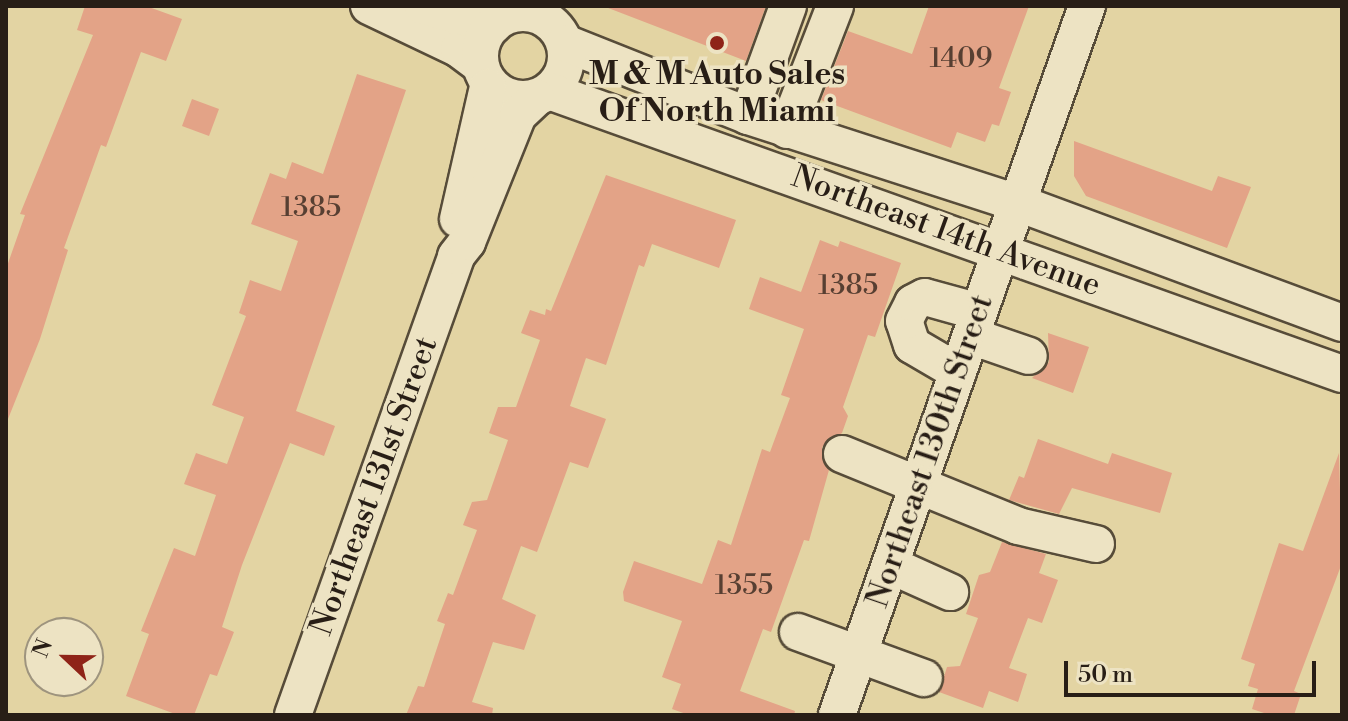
<!DOCTYPE html>
<html>
<head>
<meta charset="utf-8">
<style>
	body { margin:0 }
	#map { position:relative; width:1348px; height:721px; overflow:hidden; background:#e3d4a3; font-family:"Libre Bodoni",serif }
	div>[style] { position:absolute }
	[style*='--x'] { left:calc(var(--x)*1px); top:calc(var(--y)*1px); width:calc(var(--w)*1px); rotate:calc(var(--a)*1deg) }
	.building>* { inset:0; background:#e3a387 }
	.roads { filter:drop-shadow(2px 0 #574c39) drop-shadow(-2px 0 #574c39) drop-shadow(0 2px #574c39) drop-shadow(0 -2px #574c39) }
	.minor>* { height:36px; margin:-18px; padding:0 18px; transform-origin:18px; border-radius:18px; background:#ede3c3 }
	.minor>.ring { margin:-18px; padding:0; box-sizing:content-box; background:none; border:36px solid #ede3c3; border-radius:50% }
	.dots>* { width:22px; height:22px; translate:-50% -50%; box-sizing:border-box; border:4px solid #ede3c3; border-radius:50% }
	span { translate:-50% -50%; white-space:nowrap; text-align:center; line-height:1.15; -webkit-text-stroke:7px #ede3c3; paint-order:stroke }
	.number-label { font-size:28px; color:#573f32 }
	.number-label span { -webkit-text-stroke-width:0 }
	.poi-label { font-size:32px; color:#281e16; font-weight:700 }
	.street-label { font-size:32px; color:#281e16 }
	.frame { position:absolute; inset:0; border:8px solid #281e16; pointer-events:none }
	.north { position:absolute; left:24px; top:617px; width:80px; height:80px; box-sizing:border-box; background:#ede3c3; border:2px solid #9e947e; border-radius:50%; rotate:292deg; font-size:22px; font-weight:700; line-height:32px; text-align:center; color:#281e16 }
	.north::after { content:''; display:block; margin:auto; width:28px; height:36px; background:#8f2418; clip-path:polygon(50% 0,100% 100%,50% 72%,0 100%) }
	.scale { position:absolute; left:1064px; top:661px; width:252px; height:36px; box-sizing:border-box; border:4px solid #281e16; border-top:0; padding-left:10px; font-size:24px; line-height:28px; white-space:nowrap; color:#281e16; -webkit-text-stroke:6px #ede3c3; paint-order:stroke }
</style>
</head>
<body>
<div id="map">
	<div class="building">
		<div style="clip-path:polygon(85px 6px,146px 6px,182px 19px,166px 61px,141px 52px,106px 147px,101px 145px,64px 248px,68px 250px,40px 339px,6px 424px,6px 269px,25px 215px,20px 214px,93px 35px,77px 30px)"></div>
		<div style="clip-path:polygon(603px 6px,766px 6px,746px 61px)"></div>
		<div style="clip-path:polygon(929px 6px,1029px 6px,999px 88px,1011px 92px,999px 126px,992px 124px,985px 142px,957px 132px,951px 148px,821px 100px,848px 31px,912px 54px)"></div>
		<div style="clip-path:polygon(357px 74px,406px 90px,296px 411px,335px 426px,324px 456px,290px 443px,242px 565px,222px 627px,234px 632px,217px 676px,210px 674px,194px 715px,178px 715px,126px 696px,149px 634px,141px 631px,174px 548px,195px 556px,216px 495px,184px 484px,196px 453px,227px 464px,244px 417px,212px 405px,246px 316px,239px 313px,250px 280px,281px 291px,298px 241px,251px 224px,270px 173px,286px 179px,292px 162px,323px 174px)"></div>
		<div style="clip-path:polygon(192px 99px,219px 109px,209px 136px,182px 126px)"></div>
		<div style="clip-path:polygon(1074px 141px,1212px 191px,1218px 176px,1251px 187px,1227px 248px,1086px 196px,1074px 176px)"></div>
		<div style="clip-path:polygon(606px 175px,736px 220px,719px 268px,652px 244px,644px 267px,639px 265px,606px 365px,586px 358px,570px 406px,606px 419px,588px 468px,570px 462px,537px 552px,521px 546px,502px 599px,536px 615px,524px 650px,493px 642px,472px 702px,493px 708px,492px 715px,406px 715px,418px 686px,424px 687px,445px 624px,437px 621px,448px 593px,453px 595px,477px 530px,463px 525px,472px 502px,487px 500px,508px 440px,489px 433px,498px 407px,516px 407px,540px 340px,521px 333px,530px 310px,545px 315px,546px 309px,551px 311px)"></div>
		<div style="clip-path:polygon(820px 240px,838px 247px,840px 241px,901px 263px,875px 337px,868px 335px,843px 407px,848px 416px,842px 433px,822px 447px,829px 470px,809px 541px,804px 540px,771px 632px,763px 629px,740px 691px,795px 711px,794px 715px,689px 715px,672px 709px,681px 684px,662px 677px,682px 621px,624px 601px,623px 592px,634px 561px,702px 584px,718px 540px,731px 545px,762px 449px,770px 452px,790px 398px,781px 395px,804px 329px,749px 309px,760px 277px,801px 292px)"></div>
		<div style="clip-path:polygon(1048px 333px,1089px 347px,1073px 393px,1032px 378px,1049px 362px)"></div>
		<div style="clip-path:polygon(1038px 439px,1108px 464px,1112px 453px,1172px 473px,1160px 513px,1072px 488px,1059px 514px,1009px 500px,1019px 476px,1024px 478px)"></div>
		<div style="clip-path:polygon(1339px 453px,1342px 563px,1294px 691px,1301px 694px,1294px 715px,1270px 715px,1252px 709px,1258px 689px,1248px 686px,1255px 664px,1241px 659px,1279px 543px,1303px 551px)"></div>
		<div style="clip-path:polygon(1002px 542px,1046px 554px,1039px 573px,1058px 580px,1042px 623px,1028px 618px,1009px 668px,1027px 674px,1018px 702px,989px 691px,983px 708px,939px 692px,947px 667px,960px 666px,978px 618px,966px 614px,979px 575px,990px 572px)"></div>
	</div>
	<div class="roads">
		<div class="minor">
			<div style="--x:369;--y:6;--w:100;--a:25.5"></div>
			<div style="--x:459;--y:49;--w:26;--a:37"></div>
			<div style="--x:423;--y:6;--w:73;--a:15.2"></div>
			<div class="ring" style="left:480px;top:13px;width:50px;height:50px"></div>
			<div style="--x:565;--y:43;--w:197;--a:21.7"></div>
			<div style="--x:748;--y:116;--w:284;--a:17.9"></div>
			<div style="--x:1018;--y:203;--w:346;--a:20.3"></div>
			<div style="--x:549;--y:91;--w:842;--a:19.64"></div>
			<div style="--x:748;--y:116;--w:117;--a:-70"></div>
			<div style="--x:787;--y:130;--w:133;--a:-68.8"></div>
			<div style="--x:458;--y:219;--w:135;--a:-77.2"></div>
			<div style="--x:971;--y:336;--w:61;--a:19"></div>
			<div style="--x:958;--y:372;--w:53;--a:-149.6"></div>
			<div style="--x:912;--y:345;--w:25;--a:-108"></div>
			<div style="--x:904;--y:321;--w:20;--a:-63"></div>
			<div style="--x:913;--y:303;--w:13;--a:-27"></div>
			<div style="--x:925;--y:297;--w:56;--a:15.5"></div>
			<div style="--x:842;--y:454;--w:190;--a:22.2"></div>
			<div style="--x:1018;--y:526;--w:80;--a:13"></div>
			<div style="--x:890;--y:565;--w:66;--a:24.2"></div>
			<div style="--x:798;--y:632;--w:134;--a:20.1"></div>
			<div style="--x:293;--y:715;--w:487;--a:-70.4"></div>
			<div style="--x:456;--y:256;--w:18;--a:-52"></div>
			<div style="--x:467;--y:242;--w:137;--a:-68.1"></div>
			<div style="--x:518;--y:115;--w:25;--a:-43"></div>
			<div style="--x:837;--y:715;--w:752;--a:-70.58"></div>
		</div>
	</div>
	<div class="dots">
		<div style="left:717px;top:43px;background:#8f2418"></div>
	</div>
	<div class="number-label">
		<span style="left:961px;top:59px">1409</span>
		<span style="left:311px;top:208px">1385</span>
		<span style="left:848px;top:286px">1385</span>
		<span style="left:744px;top:586px">1355</span>
	</div>
	<div class="poi-label">
		<span style="left:717px;top:93px">M &amp; M Auto Sales<br>Of North Miami</span>
	</div>
	<div class="street-label">
		<span style="left:946px;top:231px;rotate:20deg">Northeast 14th Avenue</span>
		<span style="left:930px;top:451px;rotate:-71deg">Northeast 130th Street</span>
		<span style="left:374px;top:486px;rotate:-70deg">Northeast 131st Street</span>
	</div>
	<div class="frame"></div>
	<div class="north">N</div>
	<div class="scale">50 m</div>
</div>
</body>
</html>
